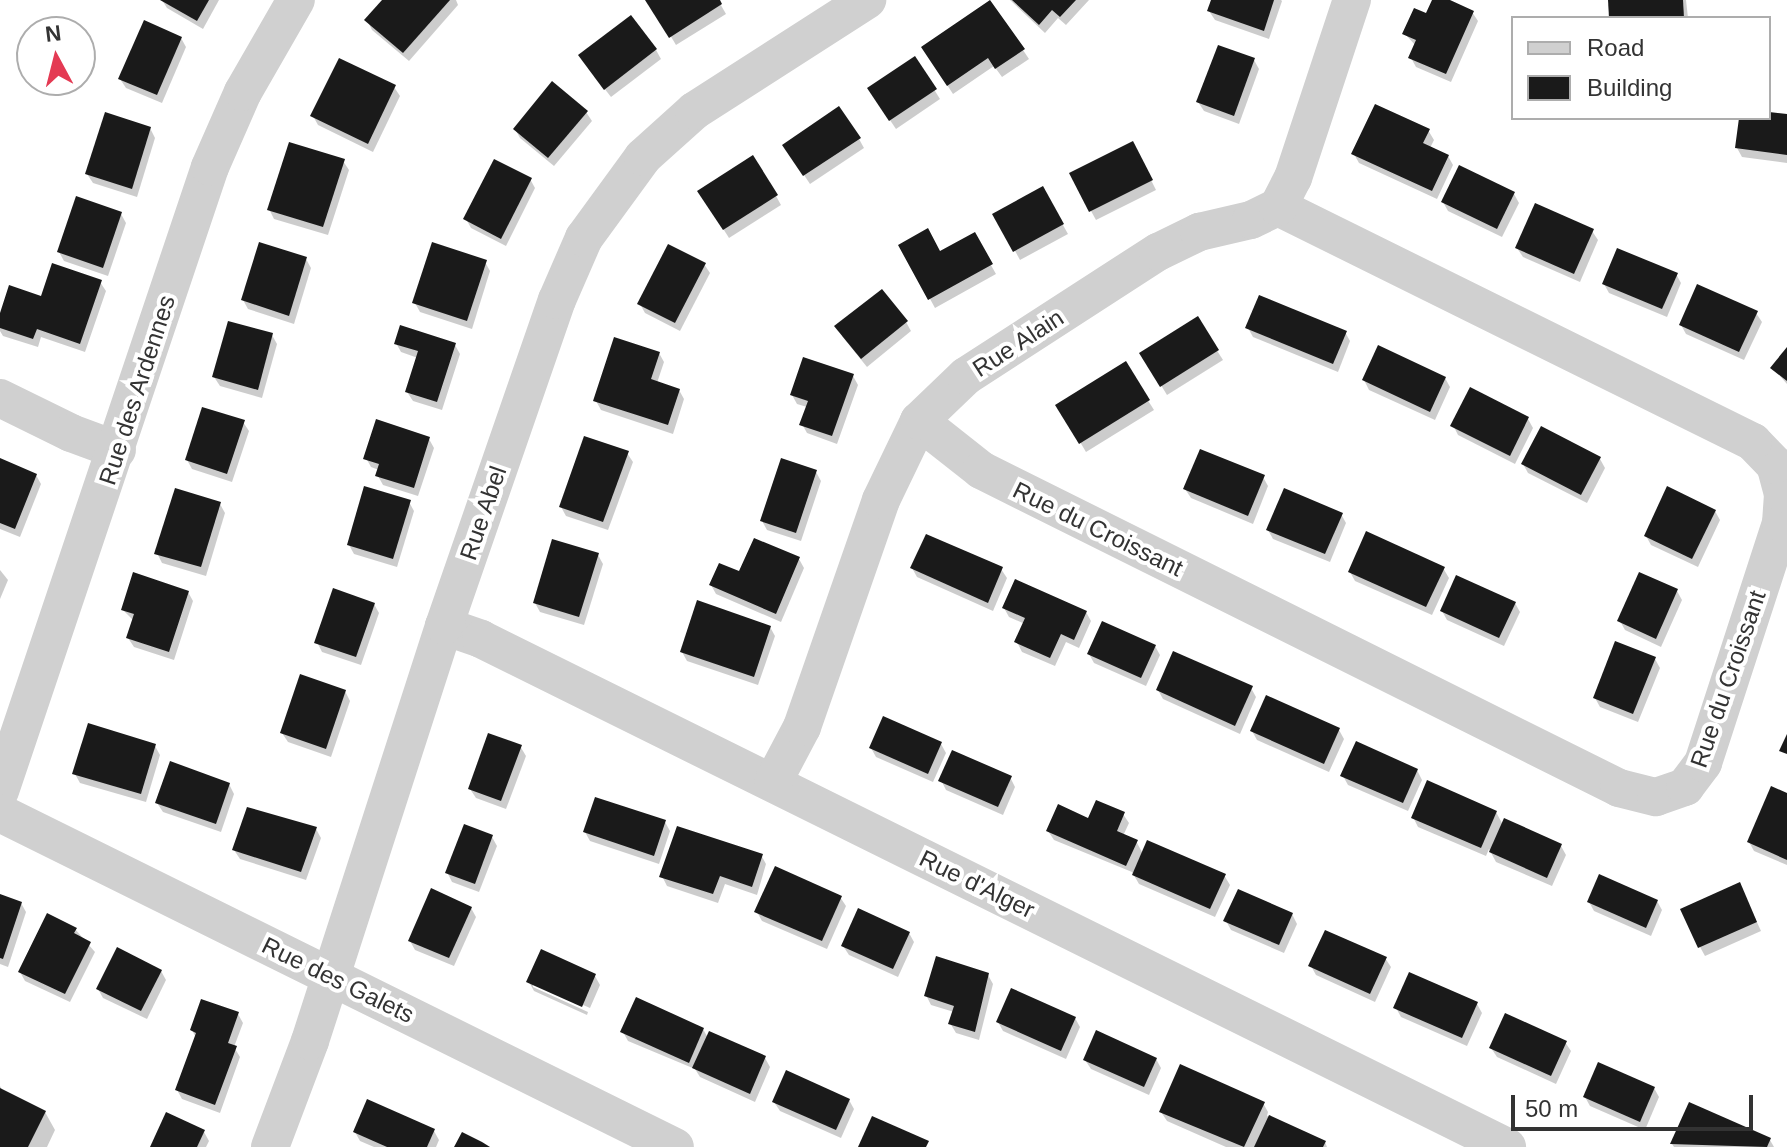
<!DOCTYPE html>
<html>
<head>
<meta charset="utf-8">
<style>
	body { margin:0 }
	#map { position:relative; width:1787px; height:1147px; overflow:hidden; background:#fff; font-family:Helvetica,sans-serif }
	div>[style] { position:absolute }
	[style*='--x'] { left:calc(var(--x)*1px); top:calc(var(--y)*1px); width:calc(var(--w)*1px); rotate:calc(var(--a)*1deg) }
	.shadow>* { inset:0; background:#0003 }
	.building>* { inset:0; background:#1a1a1a }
	.minor>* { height:38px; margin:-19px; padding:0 19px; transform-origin:19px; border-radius:19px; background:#d0d0d0 }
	span { translate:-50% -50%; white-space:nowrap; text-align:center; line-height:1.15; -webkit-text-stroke:8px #fff; paint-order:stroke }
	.street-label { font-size:24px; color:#333 }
	.legend { position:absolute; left:1511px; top:16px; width:260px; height:104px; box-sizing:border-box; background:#fff; border:2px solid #adadad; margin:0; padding:10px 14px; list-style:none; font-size:24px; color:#333 }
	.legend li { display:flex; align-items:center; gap:16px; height:40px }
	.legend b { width:40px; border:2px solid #adadad }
	.north { position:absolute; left:16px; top:16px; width:80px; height:80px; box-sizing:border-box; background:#fff; border:2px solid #adadad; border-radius:50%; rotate:353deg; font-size:22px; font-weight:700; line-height:32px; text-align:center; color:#333 }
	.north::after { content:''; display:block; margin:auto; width:28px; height:36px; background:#e43a53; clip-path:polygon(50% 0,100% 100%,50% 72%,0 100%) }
	.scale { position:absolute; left:1511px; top:1095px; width:242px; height:36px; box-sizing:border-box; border:4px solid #333; border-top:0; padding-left:10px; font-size:24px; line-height:28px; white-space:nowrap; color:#333; -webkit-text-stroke:6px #fff; paint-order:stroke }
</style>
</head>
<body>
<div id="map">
	<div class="shadow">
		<div style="clip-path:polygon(162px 0,219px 0,203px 29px,167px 8px)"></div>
		<div style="clip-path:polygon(384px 0,456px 0,458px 5px,409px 61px,372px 30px,367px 20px)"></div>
		<div style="clip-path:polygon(649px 0,718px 0,726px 14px,676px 45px)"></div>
		<div style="clip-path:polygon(1010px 0,1089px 0,1066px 25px,1058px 18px,1045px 33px)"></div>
		<div style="clip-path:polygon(1213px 0,1281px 0,1282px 1px,1269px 39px,1215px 20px,1209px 11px)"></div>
		<div style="clip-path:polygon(1434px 0,1445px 0,1472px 12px,1478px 21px,1451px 82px,1416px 67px,1411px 58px,1416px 46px,1405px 34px,1427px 16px)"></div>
		<div style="clip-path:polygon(1610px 0,1686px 0,1688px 18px,1611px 18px)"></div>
		<div style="clip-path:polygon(991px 2px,1029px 59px,1002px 77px,994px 66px,953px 94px,928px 56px)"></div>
		<div style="clip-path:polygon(181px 38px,186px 47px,162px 103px,126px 88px,120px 79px)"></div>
		<div style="clip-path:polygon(656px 50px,661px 59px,611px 97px,586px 65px)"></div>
		<div style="clip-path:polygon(915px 59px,940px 99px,896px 129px,875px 98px)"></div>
		<div style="clip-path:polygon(1254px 60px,1259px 69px,1239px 124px,1204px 111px,1198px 102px)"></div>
		<div style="clip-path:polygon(394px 87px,400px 96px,373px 152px,318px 125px,313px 116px)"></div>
		<div style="clip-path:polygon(586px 112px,592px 121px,554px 166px,520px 138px,515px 129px)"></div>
		<div style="clip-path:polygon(1769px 114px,1787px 116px,1787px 163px,1742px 157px,1737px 148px,1741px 118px,1769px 118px)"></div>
		<div style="clip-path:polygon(150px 128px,155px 138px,137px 197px,93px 183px,87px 174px)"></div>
		<div style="clip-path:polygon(1428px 130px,1434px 140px,1430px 148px,1448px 156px,1453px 165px,1437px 199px,1359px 163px,1354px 154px)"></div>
		<div style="clip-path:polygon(859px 139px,864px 148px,810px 184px,790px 154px)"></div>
		<div style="clip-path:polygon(1137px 152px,1156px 190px,1096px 220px,1091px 211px)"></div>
		<div style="clip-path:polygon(343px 161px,349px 170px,328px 235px,274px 219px,269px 209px)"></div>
		<div style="clip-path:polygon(530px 179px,535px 188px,506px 246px,471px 228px,466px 219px)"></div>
		<div style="clip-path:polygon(1042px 188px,1068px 234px,1020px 260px,995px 214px)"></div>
		<div style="clip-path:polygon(1514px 194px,1519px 203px,1502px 237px,1448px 211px,1443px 202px)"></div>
		<div style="clip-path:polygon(776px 196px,781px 205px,729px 238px,705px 200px)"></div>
		<div style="clip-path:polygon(121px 214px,126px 223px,108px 276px,64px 261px,59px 252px)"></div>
		<div style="clip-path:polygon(1592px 231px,1598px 240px,1580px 282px,1523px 257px,1517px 248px)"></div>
		<div style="clip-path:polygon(974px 235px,996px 274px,935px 308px,901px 246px,940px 253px)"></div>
		<div style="clip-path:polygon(306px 259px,311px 268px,294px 324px,248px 309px,243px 300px)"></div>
		<div style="clip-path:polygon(485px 262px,490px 271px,472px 329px,420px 312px,415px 303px)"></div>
		<div style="clip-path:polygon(704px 264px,710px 273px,680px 331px,645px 313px,640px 304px)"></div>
		<div style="clip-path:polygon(1676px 274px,1681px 283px,1667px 317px,1609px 293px,1604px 284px)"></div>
		<div style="clip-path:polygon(100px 282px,106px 291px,85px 352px,41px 337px,38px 347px,3px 336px,0 331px,0 319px,42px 298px)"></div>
		<div style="clip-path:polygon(1756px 313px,1762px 322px,1744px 360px,1686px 334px,1681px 325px)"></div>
		<div style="clip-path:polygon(1197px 319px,1223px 360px,1167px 395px,1142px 354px)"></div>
		<div style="clip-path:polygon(906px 322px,911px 331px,867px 367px,842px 336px)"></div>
		<div style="clip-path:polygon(1248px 328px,1345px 332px,1350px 341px,1338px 372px,1253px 337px)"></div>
		<div style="clip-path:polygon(272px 335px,277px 344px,262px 398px,220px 386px,214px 377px)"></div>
		<div style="clip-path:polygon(396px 343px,455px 345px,460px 354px,442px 410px,413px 401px,407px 392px,418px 358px,401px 352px)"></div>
		<div style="clip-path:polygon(1787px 350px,1787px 384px,1773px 368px)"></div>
		<div style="clip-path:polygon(659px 353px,664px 362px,657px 383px,679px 390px,684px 399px,673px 434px,601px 410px,596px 401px)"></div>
		<div style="clip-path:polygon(1125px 364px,1154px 410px,1086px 452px,1058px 405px)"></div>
		<div style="clip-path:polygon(853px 376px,858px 385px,837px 444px,807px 433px,802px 424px,807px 407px,797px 404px,792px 395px)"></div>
		<div style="clip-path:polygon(1445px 378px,1450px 387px,1435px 420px,1369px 390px,1364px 380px)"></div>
		<div style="clip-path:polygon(1528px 419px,1533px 428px,1515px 464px,1458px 435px,1453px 425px)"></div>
		<div style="clip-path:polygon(243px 422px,249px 431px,232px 482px,192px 469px,187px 460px)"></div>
		<div style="clip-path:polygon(429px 439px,434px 448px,418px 496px,383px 485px,378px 476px,379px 470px,371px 467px,366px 458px)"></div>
		<div style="clip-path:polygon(627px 453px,633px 462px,608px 530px,566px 516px,561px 507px)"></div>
		<div style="clip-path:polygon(1600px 459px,1605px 468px,1587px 503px,1528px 473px,1523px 464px)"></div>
		<div style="clip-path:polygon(0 460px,36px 475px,41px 484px,20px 537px,0 529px)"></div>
		<div style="clip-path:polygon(816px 472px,821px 481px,801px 541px,767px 530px,762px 521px)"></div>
		<div style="clip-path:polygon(1263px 477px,1268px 486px,1253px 524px,1191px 498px,1185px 489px)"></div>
		<div style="clip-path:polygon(409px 502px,414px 511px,397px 567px,354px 554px,349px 545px)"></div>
		<div style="clip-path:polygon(220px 504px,225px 513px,206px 576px,162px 563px,157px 553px)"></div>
		<div style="clip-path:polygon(1715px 511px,1720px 520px,1698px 567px,1651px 545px,1646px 536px)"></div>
		<div style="clip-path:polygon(1341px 514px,1346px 523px,1330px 562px,1273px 539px,1268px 530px)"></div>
		<div style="clip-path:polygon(598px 555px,603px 564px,584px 625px,540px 612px,535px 603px)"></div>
		<div style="clip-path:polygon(799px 559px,804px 568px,781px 622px,716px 594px,711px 585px)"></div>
		<div style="clip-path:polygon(912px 568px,1001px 569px,1007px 578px,993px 611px,917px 577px)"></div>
		<div style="clip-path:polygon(1443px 568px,1449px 578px,1432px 615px,1355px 581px,1350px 572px)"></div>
		<div style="clip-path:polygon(0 570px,8px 580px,0 599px)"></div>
		<div style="clip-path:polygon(1677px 591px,1682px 600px,1661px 647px,1625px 630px,1620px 621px)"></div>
		<div style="clip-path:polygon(188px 592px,193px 601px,174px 660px,134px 647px,128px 638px,134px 621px,123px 610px)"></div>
		<div style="clip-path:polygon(1515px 603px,1520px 612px,1504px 646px,1447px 620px,1442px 611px)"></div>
		<div style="clip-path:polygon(374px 604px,379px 613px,361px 665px,322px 652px,317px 642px)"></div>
		<div style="clip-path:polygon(1004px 608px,1086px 612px,1091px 621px,1079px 648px,1066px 642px,1055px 666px,1022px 652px,1017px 642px,1025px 624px,1009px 617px)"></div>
		<div style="clip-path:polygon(770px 627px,775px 636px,758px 685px,687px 661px,682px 652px)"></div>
		<div style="clip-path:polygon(1155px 646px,1160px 655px,1146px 686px,1094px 663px,1089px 654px)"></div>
		<div style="clip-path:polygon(1655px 659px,1660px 668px,1638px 722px,1600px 707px,1595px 698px)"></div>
		<div style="clip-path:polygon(1251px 688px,1256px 697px,1240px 734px,1163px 699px,1158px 690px)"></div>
		<div style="clip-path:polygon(345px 691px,350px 701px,331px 757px,288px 742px,282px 733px)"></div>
		<div style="clip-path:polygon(1339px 730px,1344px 739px,1329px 772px,1257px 740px,1252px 731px)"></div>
		<div style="clip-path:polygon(941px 744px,946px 753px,933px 782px,876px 757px,871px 748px)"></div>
		<div style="clip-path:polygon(155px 746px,160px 755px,146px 802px,80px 783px,75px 774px)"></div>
		<div style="clip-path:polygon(520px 746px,526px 756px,506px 809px,476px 798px,470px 789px)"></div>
		<div style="clip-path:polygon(1417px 770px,1422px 780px,1408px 811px,1348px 785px,1343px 776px)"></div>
		<div style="clip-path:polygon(1010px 777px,1015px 787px,1003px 815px,946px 790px,941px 780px)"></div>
		<div style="clip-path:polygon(229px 784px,234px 794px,221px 832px,163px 812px,157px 803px)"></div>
		<div style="clip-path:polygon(1787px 795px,1787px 865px,1754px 851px,1749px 842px)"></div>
		<div style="clip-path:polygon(1496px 812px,1503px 825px,1561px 846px,1566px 855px,1552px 886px,1496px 862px,1489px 849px,1486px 856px,1418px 827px,1413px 817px)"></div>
		<div style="clip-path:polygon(1123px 814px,1129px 823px,1123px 836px,1136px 841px,1143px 854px,1224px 875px,1230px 885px,1215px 917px,1139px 884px,1132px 872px,1054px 840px,1048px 831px)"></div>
		<div style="clip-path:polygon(665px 822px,670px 831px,659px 864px,590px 841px,585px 832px)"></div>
		<div style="clip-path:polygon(316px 829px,321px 838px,306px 880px,240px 859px,234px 850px)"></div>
		<div style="clip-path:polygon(492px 837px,497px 846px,479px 892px,452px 882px,447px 872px)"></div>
		<div style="clip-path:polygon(761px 855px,766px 864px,757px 895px,725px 884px,718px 903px,667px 886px,662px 876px)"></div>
		<div style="clip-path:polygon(1744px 894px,1761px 931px,1705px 956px,1700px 947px)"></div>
		<div style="clip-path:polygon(0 896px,21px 903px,26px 912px,8px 967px,0 964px)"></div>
		<div style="clip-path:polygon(840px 897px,846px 906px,827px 949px,762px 921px,757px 912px)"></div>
		<div style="clip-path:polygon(1657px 901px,1662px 910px,1651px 936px,1594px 911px,1589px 902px)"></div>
		<div style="clip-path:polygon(471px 908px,476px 917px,454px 966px,415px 950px,410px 941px)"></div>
		<div style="clip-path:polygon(1292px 914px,1297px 924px,1284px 953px,1231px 930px,1226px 921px)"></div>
		<div style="clip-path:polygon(75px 929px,95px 952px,70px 1002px,25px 981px,20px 972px)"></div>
		<div style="clip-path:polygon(909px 933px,914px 942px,898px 977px,849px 955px,843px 946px)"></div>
		<div style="clip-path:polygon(1385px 958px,1391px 967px,1375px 1002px,1316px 975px,1311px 966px)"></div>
		<div style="clip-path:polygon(161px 971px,166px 980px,147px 1019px,103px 998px,98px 989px)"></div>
		<div style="clip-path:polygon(988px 975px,993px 984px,979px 1040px,956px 1033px,950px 1023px,954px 1012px,931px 1005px,926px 995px)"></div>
		<div style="clip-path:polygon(595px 976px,600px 985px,590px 1008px,533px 983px,533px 987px,588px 1012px,587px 1015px,534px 991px,529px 982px)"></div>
		<div style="clip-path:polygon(1477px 1004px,1482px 1013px,1467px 1046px,1401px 1017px,1396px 1008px)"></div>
		<div style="clip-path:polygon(238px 1014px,243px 1023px,234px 1047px,240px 1057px,220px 1113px,182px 1099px,177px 1090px,196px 1038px,192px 1030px)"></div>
		<div style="clip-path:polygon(1075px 1018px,1080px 1027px,1066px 1059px,1003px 1031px,998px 1022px)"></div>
		<div style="clip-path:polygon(703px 1029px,708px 1038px,765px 1058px,770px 1067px,755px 1102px,700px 1077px,695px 1069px,628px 1041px,623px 1032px)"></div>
		<div style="clip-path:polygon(1565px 1042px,1571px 1051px,1556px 1084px,1497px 1057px,1491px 1048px)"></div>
		<div style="clip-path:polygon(1156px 1059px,1161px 1068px,1149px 1095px,1091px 1069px,1085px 1060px)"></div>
		<div style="clip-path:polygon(0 1086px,3px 1092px,45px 1112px,55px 1130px,47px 1147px,0 1147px)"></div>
		<div style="clip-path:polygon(1654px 1088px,1659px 1097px,1645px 1130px,1590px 1106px,1585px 1097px)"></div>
		<div style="clip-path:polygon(849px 1100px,854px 1109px,841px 1138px,780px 1111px,774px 1102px)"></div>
		<div style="clip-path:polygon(1263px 1103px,1268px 1112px,1267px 1116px,1325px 1142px,1327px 1147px,1226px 1147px,1167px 1121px,1161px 1112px)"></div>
		<div style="clip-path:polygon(434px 1131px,439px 1140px,436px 1147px,374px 1147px,360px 1141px,355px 1132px)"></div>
		<div style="clip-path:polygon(204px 1132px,209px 1141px,206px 1147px,152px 1147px)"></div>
		<div style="clip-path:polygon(1770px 1140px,1774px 1147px,1674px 1147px,1672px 1144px)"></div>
	</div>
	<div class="building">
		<div style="clip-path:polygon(160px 0,209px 0,197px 21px)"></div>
		<div style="clip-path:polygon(382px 0,450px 0,403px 53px,364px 20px)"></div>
		<div style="clip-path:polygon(645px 0,720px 0,722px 4px,669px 38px)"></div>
		<div style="clip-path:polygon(990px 0,1025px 49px,995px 69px,988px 58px,947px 86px,921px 47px)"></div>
		<div style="clip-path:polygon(1012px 0,1076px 0,1060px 17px,1052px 10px,1039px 25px)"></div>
		<div style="clip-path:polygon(1211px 0,1274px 0,1264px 31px,1207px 11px)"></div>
		<div style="clip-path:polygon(1432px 0,1450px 0,1474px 11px,1446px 74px,1408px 58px,1416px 40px,1402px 34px,1414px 8px,1426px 13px)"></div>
		<div style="clip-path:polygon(1608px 0,1683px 0,1684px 18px,1609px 18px)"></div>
		<div style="clip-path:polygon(631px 15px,657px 49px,604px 90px,578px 55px)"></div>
		<div style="clip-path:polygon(144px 20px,182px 37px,157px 95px,118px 79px)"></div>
		<div style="clip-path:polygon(1218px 45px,1255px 58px,1234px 116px,1196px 102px)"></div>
		<div style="clip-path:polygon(915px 56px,937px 89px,889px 121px,867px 88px)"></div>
		<div style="clip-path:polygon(339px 58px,396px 85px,368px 144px,310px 116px)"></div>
		<div style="clip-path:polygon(552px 81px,588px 111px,548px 158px,513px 129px)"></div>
		<div style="clip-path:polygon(1375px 104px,1430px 129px,1423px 143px,1449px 155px,1432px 191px,1351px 154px)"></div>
		<div style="clip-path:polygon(839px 106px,861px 138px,803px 176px,782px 145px)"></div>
		<div style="clip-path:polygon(105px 112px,151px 127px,132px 189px,85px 174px)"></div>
		<div style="clip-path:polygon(1769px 112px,1787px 114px,1787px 155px,1735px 148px,1739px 118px,1769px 118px)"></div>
		<div style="clip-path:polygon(1133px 141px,1153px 180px,1089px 212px,1069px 173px)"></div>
		<div style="clip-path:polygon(289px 142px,345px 159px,323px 227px,267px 210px)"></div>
		<div style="clip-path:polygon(753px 155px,778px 195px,723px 230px,697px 191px)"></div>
		<div style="clip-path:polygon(494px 159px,532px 178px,501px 239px,463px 219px)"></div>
		<div style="clip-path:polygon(1459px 165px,1515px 192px,1497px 229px,1441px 202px)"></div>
		<div style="clip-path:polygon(1043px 186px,1064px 224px,1013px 252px,992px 214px)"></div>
		<div style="clip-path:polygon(76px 196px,122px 212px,103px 268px,57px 252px)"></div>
		<div style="clip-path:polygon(1535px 203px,1594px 229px,1574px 274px,1515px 248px)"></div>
		<div style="clip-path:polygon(928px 228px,940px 251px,975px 232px,993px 264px,928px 300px,898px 245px)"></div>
		<div style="clip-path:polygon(259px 242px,307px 257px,289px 316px,241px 300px)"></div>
		<div style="clip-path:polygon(432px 242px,487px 260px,467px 321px,412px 303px)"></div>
		<div style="clip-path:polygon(668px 244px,706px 263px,675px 323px,637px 304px)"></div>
		<div style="clip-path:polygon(1617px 248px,1678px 273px,1662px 309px,1602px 284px)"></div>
		<div style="clip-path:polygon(52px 263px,102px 280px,80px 344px,37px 329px,33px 339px,0 328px,0 313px,9px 285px,41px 296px)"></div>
		<div style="clip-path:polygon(1697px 284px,1758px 311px,1739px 352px,1679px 325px)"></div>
		<div style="clip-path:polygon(882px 289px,908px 321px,861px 359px,834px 326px)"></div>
		<div style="clip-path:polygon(1259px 295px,1347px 331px,1333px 364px,1245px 328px)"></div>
		<div style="clip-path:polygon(1198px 316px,1219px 350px,1160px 387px,1139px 353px)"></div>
		<div style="clip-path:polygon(228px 321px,273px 333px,258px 390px,212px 377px)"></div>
		<div style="clip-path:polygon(400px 325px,456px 343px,437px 402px,405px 392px,418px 351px,394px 344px)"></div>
		<div style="clip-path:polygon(614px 337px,660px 352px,651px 379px,680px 389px,668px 425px,593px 401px)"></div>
		<div style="clip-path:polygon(1378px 345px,1446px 377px,1430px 412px,1362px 380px)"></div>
		<div style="clip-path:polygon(1787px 347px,1787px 381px,1770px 368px)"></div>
		<div style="clip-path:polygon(803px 357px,854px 374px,832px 436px,799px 425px,808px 401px,790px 395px)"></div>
		<div style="clip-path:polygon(1126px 361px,1150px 400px,1079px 444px,1055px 405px)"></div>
		<div style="clip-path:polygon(1470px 387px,1529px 417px,1510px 456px,1450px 426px)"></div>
		<div style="clip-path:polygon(202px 407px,245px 420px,227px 474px,185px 460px)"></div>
		<div style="clip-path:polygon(376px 419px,430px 437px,414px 488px,375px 476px,379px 464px,363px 459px)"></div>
		<div style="clip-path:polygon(1541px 426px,1601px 457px,1581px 495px,1521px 464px)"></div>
		<div style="clip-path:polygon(584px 436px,629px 451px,603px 522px,559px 507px)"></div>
		<div style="clip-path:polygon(1200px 449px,1265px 475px,1248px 516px,1183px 489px)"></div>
		<div style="clip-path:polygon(0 458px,37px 474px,15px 529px,0 523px)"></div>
		<div style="clip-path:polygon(781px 458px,817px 470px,796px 533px,760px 521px)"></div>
		<div style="clip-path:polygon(364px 486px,411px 500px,393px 559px,347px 545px)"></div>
		<div style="clip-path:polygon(1667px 486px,1716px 510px,1692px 559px,1644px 536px)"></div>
		<div style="clip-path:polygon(175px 488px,221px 502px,201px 567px,154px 554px)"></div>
		<div style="clip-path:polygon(1284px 488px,1343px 513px,1325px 554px,1266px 530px)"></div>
		<div style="clip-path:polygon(1366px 531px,1445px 567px,1426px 607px,1348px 572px)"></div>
		<div style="clip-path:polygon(926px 534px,1003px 567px,988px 603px,910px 568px)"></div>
		<div style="clip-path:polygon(754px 538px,800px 557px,776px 614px,709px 585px,719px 563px,739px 571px)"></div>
		<div style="clip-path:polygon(552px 539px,599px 553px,579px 617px,533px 603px)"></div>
		<div style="clip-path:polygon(133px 572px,189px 591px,169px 652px,126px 638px,134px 614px,121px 610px)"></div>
		<div style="clip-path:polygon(1639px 572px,1678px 589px,1656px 639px,1617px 621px)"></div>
		<div style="clip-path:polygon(1456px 575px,1516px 602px,1499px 638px,1440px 611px)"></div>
		<div style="clip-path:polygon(1015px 579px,1087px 611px,1074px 640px,1061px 634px,1050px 658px,1014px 642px,1025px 618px,1002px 608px)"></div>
		<div style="clip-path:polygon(333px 588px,375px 603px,356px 657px,314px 643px)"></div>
		<div style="clip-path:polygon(697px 600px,771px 626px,754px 677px,680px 652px)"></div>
		<div style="clip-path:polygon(1102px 621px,1156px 645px,1141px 678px,1087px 654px)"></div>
		<div style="clip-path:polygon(1615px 641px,1656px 657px,1633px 714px,1593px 698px)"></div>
		<div style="clip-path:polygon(1173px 651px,1253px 686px,1235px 726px,1156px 690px)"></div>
		<div style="clip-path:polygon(300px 674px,346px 690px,326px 749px,280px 733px)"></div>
		<div style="clip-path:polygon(1266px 695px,1340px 728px,1324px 764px,1250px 731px)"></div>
		<div style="clip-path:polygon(883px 716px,942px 742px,928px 774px,869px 748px)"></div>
		<div style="clip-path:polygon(88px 723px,156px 744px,141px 794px,72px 774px)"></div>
		<div style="clip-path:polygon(488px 733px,522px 745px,501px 801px,468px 789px)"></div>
		<div style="clip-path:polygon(1787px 734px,1787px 754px,1779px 751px)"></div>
		<div style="clip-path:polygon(1356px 741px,1418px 769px,1403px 803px,1340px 776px)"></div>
		<div style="clip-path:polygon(952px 750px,1012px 776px,998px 807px,938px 781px)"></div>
		<div style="clip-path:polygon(170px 761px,230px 783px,216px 824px,155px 803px)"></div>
		<div style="clip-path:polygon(1427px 780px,1497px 811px,1481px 848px,1411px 818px)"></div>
		<div style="clip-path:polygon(1771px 786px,1787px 793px,1787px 860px,1747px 842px)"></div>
		<div style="clip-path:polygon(595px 797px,666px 820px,654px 856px,583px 832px)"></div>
		<div style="clip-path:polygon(1096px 800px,1125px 812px,1117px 831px,1138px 840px,1126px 866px,1046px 831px,1058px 804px,1088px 818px)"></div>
		<div style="clip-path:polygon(247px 807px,317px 827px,301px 872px,232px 850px)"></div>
		<div style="clip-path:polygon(1504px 818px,1562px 844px,1547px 878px,1489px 852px)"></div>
		<div style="clip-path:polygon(464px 824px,493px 835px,475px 884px,445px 873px)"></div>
		<div style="clip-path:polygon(677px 826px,763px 854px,752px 887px,720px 876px,713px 894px,659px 877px)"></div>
		<div style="clip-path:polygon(1147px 840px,1226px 874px,1210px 909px,1132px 875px)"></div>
		<div style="clip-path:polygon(775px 866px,842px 896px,822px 941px,754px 912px)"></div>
		<div style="clip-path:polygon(1599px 874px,1658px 900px,1646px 928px,1587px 902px)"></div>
		<div style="clip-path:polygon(1740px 882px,1757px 922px,1698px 948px,1680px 909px)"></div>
		<div style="clip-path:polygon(431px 888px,472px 907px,449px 958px,408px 941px)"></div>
		<div style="clip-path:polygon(1238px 889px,1293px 913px,1279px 945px,1223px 921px)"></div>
		<div style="clip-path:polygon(0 894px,22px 902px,3px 959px,0 958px)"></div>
		<div style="clip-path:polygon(858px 908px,910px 932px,893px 969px,841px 946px)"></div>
		<div style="clip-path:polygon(47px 913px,77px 928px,74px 933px,91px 942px,65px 994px,18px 972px)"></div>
		<div style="clip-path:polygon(1325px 930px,1387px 957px,1370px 994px,1308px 966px)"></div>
		<div style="clip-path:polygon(117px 947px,162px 970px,141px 1011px,96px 989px)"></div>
		<div style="clip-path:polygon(541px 949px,596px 974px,582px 1007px,526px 982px)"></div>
		<div style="clip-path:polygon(936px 956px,989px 973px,975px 1032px,948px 1024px,954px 1006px,924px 996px)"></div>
		<div style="clip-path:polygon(1409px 972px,1478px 1002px,1462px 1038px,1393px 1008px)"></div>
		<div style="clip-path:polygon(1011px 988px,1076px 1017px,1061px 1051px,996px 1022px)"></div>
		<div style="clip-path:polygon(636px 997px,704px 1028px,689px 1063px,620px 1032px)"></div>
		<div style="clip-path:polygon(201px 999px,239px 1012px,228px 1043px,237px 1046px,215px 1105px,175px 1090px,196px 1033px,190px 1030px)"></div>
		<div style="clip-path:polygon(1505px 1013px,1567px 1041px,1551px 1076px,1489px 1048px)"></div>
		<div style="clip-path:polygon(1096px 1030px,1157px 1058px,1144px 1087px,1083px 1060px)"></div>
		<div style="clip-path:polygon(709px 1031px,766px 1056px,750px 1094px,692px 1068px)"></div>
		<div style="clip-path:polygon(1598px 1062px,1655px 1087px,1640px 1122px,1583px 1097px)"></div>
		<div style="clip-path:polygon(1180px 1064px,1265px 1102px,1244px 1147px,1159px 1112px)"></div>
		<div style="clip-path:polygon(786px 1070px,850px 1099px,836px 1130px,772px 1102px)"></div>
		<div style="clip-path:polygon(0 1088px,46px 1111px,28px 1147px,0 1147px)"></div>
		<div style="clip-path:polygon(367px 1099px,435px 1129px,427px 1147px,387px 1147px,353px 1132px)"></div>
		<div style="clip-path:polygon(1689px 1102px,1771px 1138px,1767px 1147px,1670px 1144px)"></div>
		<div style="clip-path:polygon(166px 1112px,205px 1130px,197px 1147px,150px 1147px)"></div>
		<div style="clip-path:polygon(1269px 1115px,1326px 1141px,1323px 1147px,1254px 1147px)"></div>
		<div style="clip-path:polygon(872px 1116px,929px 1141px,926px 1147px,858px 1147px)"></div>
		<div style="clip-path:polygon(462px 1132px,482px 1142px,490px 1147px,454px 1147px)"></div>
	</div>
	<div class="minor">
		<div style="--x:0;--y:398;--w:79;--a:26.2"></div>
		<div style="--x:71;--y:433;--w:49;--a:20.3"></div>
		<div style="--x:919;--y:421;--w:79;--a:38.3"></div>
		<div style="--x:981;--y:470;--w:713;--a:26.49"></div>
		<div style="--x:1619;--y:788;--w:38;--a:14"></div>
		<div style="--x:1656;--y:797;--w:31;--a:-19"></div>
		<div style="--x:1685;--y:787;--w:30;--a:-53"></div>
		<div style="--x:1703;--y:763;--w:252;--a:-72"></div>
		<div style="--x:1781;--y:523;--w:29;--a:-86"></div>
		<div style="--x:1783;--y:494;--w:30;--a:-105"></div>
		<div style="--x:1775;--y:465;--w:32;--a:-134"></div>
		<div style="--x:1753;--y:442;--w:530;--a:-153.68"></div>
		<div style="--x:444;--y:626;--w:39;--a:19"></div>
		<div style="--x:481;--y:639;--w:1145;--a:26.34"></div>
		<div style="--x:773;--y:782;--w:62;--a:-62.2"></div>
		<div style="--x:802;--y:727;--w:240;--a:-70.8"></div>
		<div style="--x:881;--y:500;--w:88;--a:-64.3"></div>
		<div style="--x:919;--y:421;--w:65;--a:-43.8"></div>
		<div style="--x:966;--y:376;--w:229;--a:-32.9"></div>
		<div style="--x:1158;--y:252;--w:46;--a:-26"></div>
		<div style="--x:1199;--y:232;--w:53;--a:-13"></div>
		<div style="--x:1251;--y:220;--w:30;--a:-26"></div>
		<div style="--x:1278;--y:207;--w:33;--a:-63"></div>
		<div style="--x:1293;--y:178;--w:188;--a:-71.7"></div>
		<div style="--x:0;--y:791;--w:658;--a:-71.4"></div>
		<div style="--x:210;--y:167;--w:82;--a:-66.3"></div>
		<div style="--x:243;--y:92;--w:106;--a:-60.1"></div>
		<div style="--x:0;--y:813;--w:753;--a:26.33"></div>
		<div style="--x:270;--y:1147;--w:113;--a:-69.3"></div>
		<div style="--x:310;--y:1041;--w:436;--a:-72.1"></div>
		<div style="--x:444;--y:626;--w:345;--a:-70.9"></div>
		<div style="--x:557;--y:300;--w:68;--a:-66.5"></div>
		<div style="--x:584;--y:238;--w:100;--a:-53.9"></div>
		<div style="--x:643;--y:157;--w:69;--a:-42"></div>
		<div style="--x:694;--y:111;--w:206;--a:-32.7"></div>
	</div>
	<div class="street-label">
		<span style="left:1018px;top:343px;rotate:-33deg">Rue Alain</span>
		<span style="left:137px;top:390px;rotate:-72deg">Rue des Ardennes</span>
		<span style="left:483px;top:513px;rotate:-71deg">Rue Abel</span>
		<span style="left:1098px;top:529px;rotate:26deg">Rue du Croissant</span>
		<span style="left:1728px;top:679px;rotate:-71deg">Rue du Croissant</span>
		<span style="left:977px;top:884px;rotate:26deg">Rue d'Alger</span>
		<span style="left:338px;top:980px;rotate:26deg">Rue des Galets</span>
	</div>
	<ul class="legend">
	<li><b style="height:10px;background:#d0d0d0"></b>Road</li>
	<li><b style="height:22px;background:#1a1a1a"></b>Building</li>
	</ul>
	<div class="north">N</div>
	<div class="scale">50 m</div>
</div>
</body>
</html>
